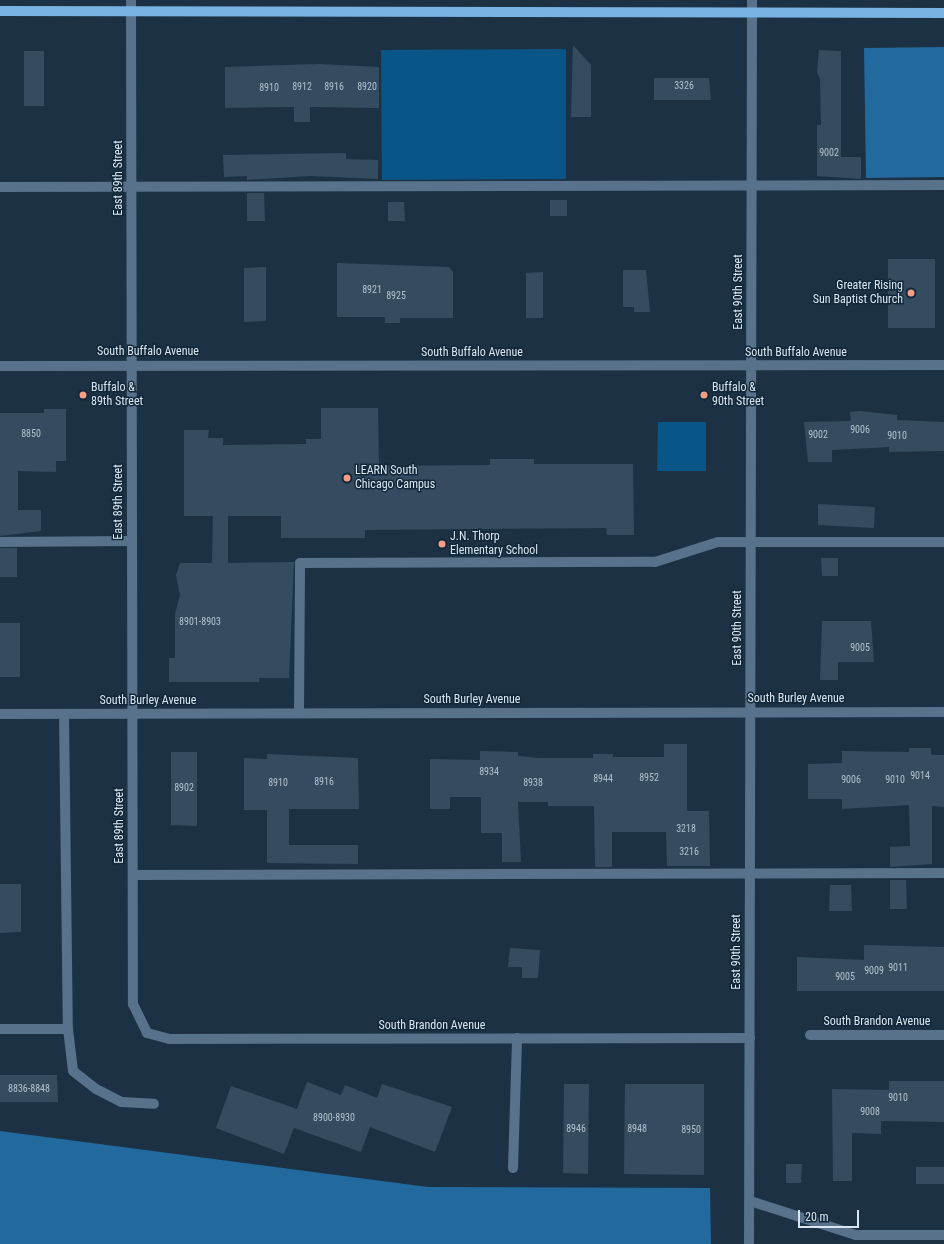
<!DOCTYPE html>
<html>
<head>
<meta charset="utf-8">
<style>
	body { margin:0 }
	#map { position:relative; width:944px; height:1244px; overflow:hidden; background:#1c3244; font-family:"Roboto Condensed",sans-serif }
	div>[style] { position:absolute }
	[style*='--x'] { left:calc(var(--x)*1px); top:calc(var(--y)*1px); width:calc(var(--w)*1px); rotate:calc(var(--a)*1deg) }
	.green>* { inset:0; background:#095587 }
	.forest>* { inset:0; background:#22699e }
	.building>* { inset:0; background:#354c60 }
	.minor>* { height:10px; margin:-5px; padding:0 5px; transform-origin:5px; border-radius:5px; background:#57728a }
	.major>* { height:10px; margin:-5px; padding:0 5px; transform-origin:5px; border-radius:5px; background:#79b3e4 }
	.dots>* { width:11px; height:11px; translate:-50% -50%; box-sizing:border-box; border:2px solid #12283a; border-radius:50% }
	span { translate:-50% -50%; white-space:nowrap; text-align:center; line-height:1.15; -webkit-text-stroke:3px #12283a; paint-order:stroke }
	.number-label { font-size:10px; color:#b0c0ce }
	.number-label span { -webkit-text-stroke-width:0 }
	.street-label { font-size:12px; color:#d9e6f2 }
	.poi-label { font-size:12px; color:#d9e6f2 }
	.right { translate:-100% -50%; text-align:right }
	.left { translate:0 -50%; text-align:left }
	.scale { position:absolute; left:798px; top:1210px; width:61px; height:18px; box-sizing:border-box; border:2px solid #d9e6f2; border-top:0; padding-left:5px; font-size:12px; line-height:14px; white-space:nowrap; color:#d9e6f2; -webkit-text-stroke:3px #12283a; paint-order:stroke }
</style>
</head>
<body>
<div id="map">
	<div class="green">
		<div style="clip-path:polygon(566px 49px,566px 179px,382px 180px,381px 50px)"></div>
		<div style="clip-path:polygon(658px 422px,706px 422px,706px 471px,657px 471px)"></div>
	</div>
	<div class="forest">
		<div style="clip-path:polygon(944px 47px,944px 177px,866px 178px,864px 48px)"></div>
		<div style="clip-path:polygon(0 1131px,428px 1187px,710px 1188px,711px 1244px,0 1244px)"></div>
	</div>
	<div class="building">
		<div style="clip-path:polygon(573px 45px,591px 65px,591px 117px,571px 117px)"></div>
		<div style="clip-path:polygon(819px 50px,841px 51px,841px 157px,861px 157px,861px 179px,817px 176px,817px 125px,821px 125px,820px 79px,817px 72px)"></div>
		<div style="clip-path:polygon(24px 51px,44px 51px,44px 106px,24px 106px)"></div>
		<div style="clip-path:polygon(319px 64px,379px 67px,379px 108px,310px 107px,310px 122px,294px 122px,294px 107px,225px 108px,225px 67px)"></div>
		<div style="clip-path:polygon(654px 78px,709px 78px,711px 100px,654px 100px)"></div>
		<div style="clip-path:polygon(346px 153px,346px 159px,378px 160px,378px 179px,311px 176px,247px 180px,247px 176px,224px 177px,223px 155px)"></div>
		<div style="clip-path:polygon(247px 193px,264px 193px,265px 221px,247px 221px)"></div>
		<div style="clip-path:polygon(550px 200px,567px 200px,567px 216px,550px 216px)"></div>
		<div style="clip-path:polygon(388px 202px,404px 202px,405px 221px,388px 221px)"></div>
		<div style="clip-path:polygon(888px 259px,935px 259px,935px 328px,888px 328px)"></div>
		<div style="clip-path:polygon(337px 263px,449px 267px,453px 272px,453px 318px,400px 318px,400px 323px,385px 323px,385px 317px,337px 317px)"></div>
		<div style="clip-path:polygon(266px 267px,266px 321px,244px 322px,244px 268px)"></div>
		<div style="clip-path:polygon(623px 270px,646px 270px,650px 312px,634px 312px,634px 307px,623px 307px)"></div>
		<div style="clip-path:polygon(543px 272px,543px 318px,526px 318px,526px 273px)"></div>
		<div style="clip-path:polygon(321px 408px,378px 408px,379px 466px,490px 465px,490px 459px,534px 459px,534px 464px,633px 464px,634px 535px,607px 535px,606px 528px,365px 530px,365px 538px,281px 538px,281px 516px,228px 516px,228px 563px,294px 562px,289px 678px,259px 678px,259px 682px,169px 682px,169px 658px,175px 658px,175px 614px,180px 595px,176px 575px,180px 563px,212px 563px,213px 516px,184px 516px,184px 430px,209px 430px,208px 438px,223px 438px,223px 445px,306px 444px,306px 439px,321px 439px)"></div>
		<div style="clip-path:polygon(44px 409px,66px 409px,66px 461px,56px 461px,56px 472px,18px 471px,18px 510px,41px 510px,41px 531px,0 536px,0 413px,44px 413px)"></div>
		<div style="clip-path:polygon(860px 411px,897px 415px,897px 420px,944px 422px,944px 451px,889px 452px,889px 447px,832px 450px,832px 462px,808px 462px,804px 422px,851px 421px,850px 412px)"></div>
		<div style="clip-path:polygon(818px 504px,875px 507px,874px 528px,818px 525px)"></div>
		<div style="clip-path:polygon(0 548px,17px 548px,17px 577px,0 577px)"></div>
		<div style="clip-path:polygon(821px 558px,838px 558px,838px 576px,822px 576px)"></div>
		<div style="clip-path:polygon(822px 621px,871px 621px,874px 662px,838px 662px,838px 680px,820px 680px)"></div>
		<div style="clip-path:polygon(0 623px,20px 623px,20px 677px,0 677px)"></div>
		<div style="clip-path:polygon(664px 744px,687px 744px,687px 811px,709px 811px,710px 866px,667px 866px,666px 832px,612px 832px,612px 867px,595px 867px,594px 806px,548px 806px,548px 802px,518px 802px,521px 862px,502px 862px,502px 833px,481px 833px,481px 797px,450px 797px,450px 809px,430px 809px,430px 759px,480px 760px,480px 751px,518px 752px,518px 756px,539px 758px,593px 758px,593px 754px,613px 754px,613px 757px,664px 757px)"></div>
		<div style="clip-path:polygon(909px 748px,931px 748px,931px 755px,944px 755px,944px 807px,932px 806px,932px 864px,890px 867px,890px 847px,910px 846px,909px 805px,842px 809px,842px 799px,808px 799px,808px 764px,842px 763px,842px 751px,909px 752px)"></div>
		<div style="clip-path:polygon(171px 752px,197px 752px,197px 826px,171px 825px)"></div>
		<div style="clip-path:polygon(267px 754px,358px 758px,359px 809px,289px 809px,289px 845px,358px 845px,358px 864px,267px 863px,267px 810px,244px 810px,244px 758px,267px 759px)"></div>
		<div style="clip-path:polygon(890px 880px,906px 880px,907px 909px,890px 909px)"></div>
		<div style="clip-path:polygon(0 884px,21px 884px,21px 932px,0 933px)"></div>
		<div style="clip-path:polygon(830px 885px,851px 885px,852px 911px,829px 911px)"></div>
		<div style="clip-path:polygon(864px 945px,944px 947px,944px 991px,797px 991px,797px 957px,864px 960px)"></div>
		<div style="clip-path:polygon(510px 948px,540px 950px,538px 978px,522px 978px,522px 967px,508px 967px)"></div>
		<div style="clip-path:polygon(0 1075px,57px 1075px,58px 1102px,0 1102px)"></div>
		<div style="clip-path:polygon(889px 1081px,944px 1081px,944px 1122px,881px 1121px,881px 1134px,852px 1133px,852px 1181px,833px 1181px,832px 1089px,889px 1090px)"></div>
		<div style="clip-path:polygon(307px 1082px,341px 1095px,345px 1085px,377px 1098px,382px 1084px,452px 1107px,435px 1152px,370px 1127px,361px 1152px,294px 1128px,284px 1154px,216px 1128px,231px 1086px,297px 1109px)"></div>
		<div style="clip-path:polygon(564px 1084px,589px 1084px,588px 1174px,563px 1173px)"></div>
		<div style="clip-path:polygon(625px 1084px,704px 1084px,704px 1175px,624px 1174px)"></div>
		<div style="clip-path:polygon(786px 1164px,802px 1164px,801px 1183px,786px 1183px)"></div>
		<div style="clip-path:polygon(916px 1167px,944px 1167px,944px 1184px,916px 1184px)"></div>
	</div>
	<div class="minor">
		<div style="--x:131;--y:0;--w:1004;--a:89.89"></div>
		<div style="--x:133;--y:1004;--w:32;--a:64"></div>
		<div style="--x:147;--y:1033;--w:23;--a:15"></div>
		<div style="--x:169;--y:1039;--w:581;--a:-0.1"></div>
		<div style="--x:0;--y:187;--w:944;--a:-0.12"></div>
		<div style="--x:0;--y:366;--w:944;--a:-0.06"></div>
		<div style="--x:0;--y:542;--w:132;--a:-0.4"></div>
		<div style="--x:299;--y:713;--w:150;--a:-89.6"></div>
		<div style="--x:300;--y:563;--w:355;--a:-0.2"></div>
		<div style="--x:655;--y:562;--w:66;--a:-17.6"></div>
		<div style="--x:718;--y:542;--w:226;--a:0"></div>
		<div style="--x:0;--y:714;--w:944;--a:-0.12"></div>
		<div style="--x:64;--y:714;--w:315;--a:89.3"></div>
		<div style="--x:68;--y:1029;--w:42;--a:83.2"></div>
		<div style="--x:73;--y:1071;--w:29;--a:38"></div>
		<div style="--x:96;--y:1089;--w:28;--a:27"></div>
		<div style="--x:121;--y:1102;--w:33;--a:3"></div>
		<div style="--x:133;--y:875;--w:811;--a:-0.14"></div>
		<div style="--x:0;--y:1029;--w:68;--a:0"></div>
		<div style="--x:810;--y:1035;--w:134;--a:0"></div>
		<div style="--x:513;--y:1168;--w:130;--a:-88.2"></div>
		<div style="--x:750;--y:1201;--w:111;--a:17.8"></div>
		<div style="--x:856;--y:1235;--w:88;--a:0"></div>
		<div style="--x:749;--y:1244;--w:1244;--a:-89.86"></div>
	</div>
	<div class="major">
		<div style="--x:0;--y:11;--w:944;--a:0.12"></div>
	</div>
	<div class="dots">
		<div style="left:911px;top:293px;background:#f49e88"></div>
		<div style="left:83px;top:395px;background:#f49e88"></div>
		<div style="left:704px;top:395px;background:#f49e88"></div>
		<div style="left:347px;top:478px;background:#f49e88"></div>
		<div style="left:442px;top:544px;background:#f49e88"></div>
	</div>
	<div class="number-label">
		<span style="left:684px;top:86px">3326</span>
		<span style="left:302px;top:87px">8912</span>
		<span style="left:334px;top:87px">8916</span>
		<span style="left:367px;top:87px">8920</span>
		<span style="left:269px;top:88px">8910</span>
		<span style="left:829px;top:153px">9002</span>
		<span style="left:372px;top:290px">8921</span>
		<span style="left:396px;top:296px">8925</span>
		<span style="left:860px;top:430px">9006</span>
		<span style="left:31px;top:434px">8850</span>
		<span style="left:818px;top:435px">9002</span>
		<span style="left:897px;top:436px">9010</span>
		<span style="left:200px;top:622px">8901-8903</span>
		<span style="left:860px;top:648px">9005</span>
		<span style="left:489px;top:772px">8934</span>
		<span style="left:920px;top:776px">9014</span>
		<span style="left:649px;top:778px">8952</span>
		<span style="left:603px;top:779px">8944</span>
		<span style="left:851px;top:780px">9006</span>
		<span style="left:895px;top:780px">9010</span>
		<span style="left:324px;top:782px">8916</span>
		<span style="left:278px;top:783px">8910</span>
		<span style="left:533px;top:783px">8938</span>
		<span style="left:184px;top:788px">8902</span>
		<span style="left:686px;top:829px">3218</span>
		<span style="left:689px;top:852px">3216</span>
		<span style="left:898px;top:968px">9011</span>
		<span style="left:874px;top:971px">9009</span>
		<span style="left:845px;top:977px">9005</span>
		<span style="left:29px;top:1089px">8836-8848</span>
		<span style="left:898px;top:1098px">9010</span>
		<span style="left:870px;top:1112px">9008</span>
		<span style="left:334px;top:1118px">8900-8930</span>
		<span style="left:576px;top:1129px">8946</span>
		<span style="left:637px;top:1129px">8948</span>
		<span style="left:691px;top:1130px">8950</span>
	</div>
	<div class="street-label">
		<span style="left:119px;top:178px;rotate:-90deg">East 89th Street</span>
		<span style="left:739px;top:292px;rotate:-90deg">East 90th Street</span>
		<span style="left:148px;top:352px">South Buffalo Avenue</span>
		<span style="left:472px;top:353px">South Buffalo Avenue</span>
		<span style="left:796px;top:353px">South Buffalo Avenue</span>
		<span style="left:119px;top:502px;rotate:-90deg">East 89th Street</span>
		<span style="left:738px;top:628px;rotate:-90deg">East 90th Street</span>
		<span style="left:796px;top:699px">South Burley Avenue</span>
		<span style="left:472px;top:700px">South Burley Avenue</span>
		<span style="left:148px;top:701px">South Burley Avenue</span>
		<span style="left:120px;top:826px;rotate:-90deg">East 89th Street</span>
		<span style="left:737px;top:952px;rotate:-90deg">East 90th Street</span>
		<span style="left:877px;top:1022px">South Brandon Avenue</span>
		<span style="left:432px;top:1026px">South Brandon Avenue</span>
	</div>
	<div class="poi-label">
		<span class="right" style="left:903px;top:293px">Greater Rising<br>Sun Baptist Church</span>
		<span class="left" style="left:91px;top:395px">Buffalo &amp;<br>89th Street</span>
		<span class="left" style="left:712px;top:395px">Buffalo &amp;<br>90th Street</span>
		<span class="left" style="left:355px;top:478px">LEARN South<br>Chicago Campus</span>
		<span class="left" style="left:450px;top:544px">J.N. Thorp<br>Elementary School</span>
	</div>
	<div class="scale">20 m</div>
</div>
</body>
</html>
